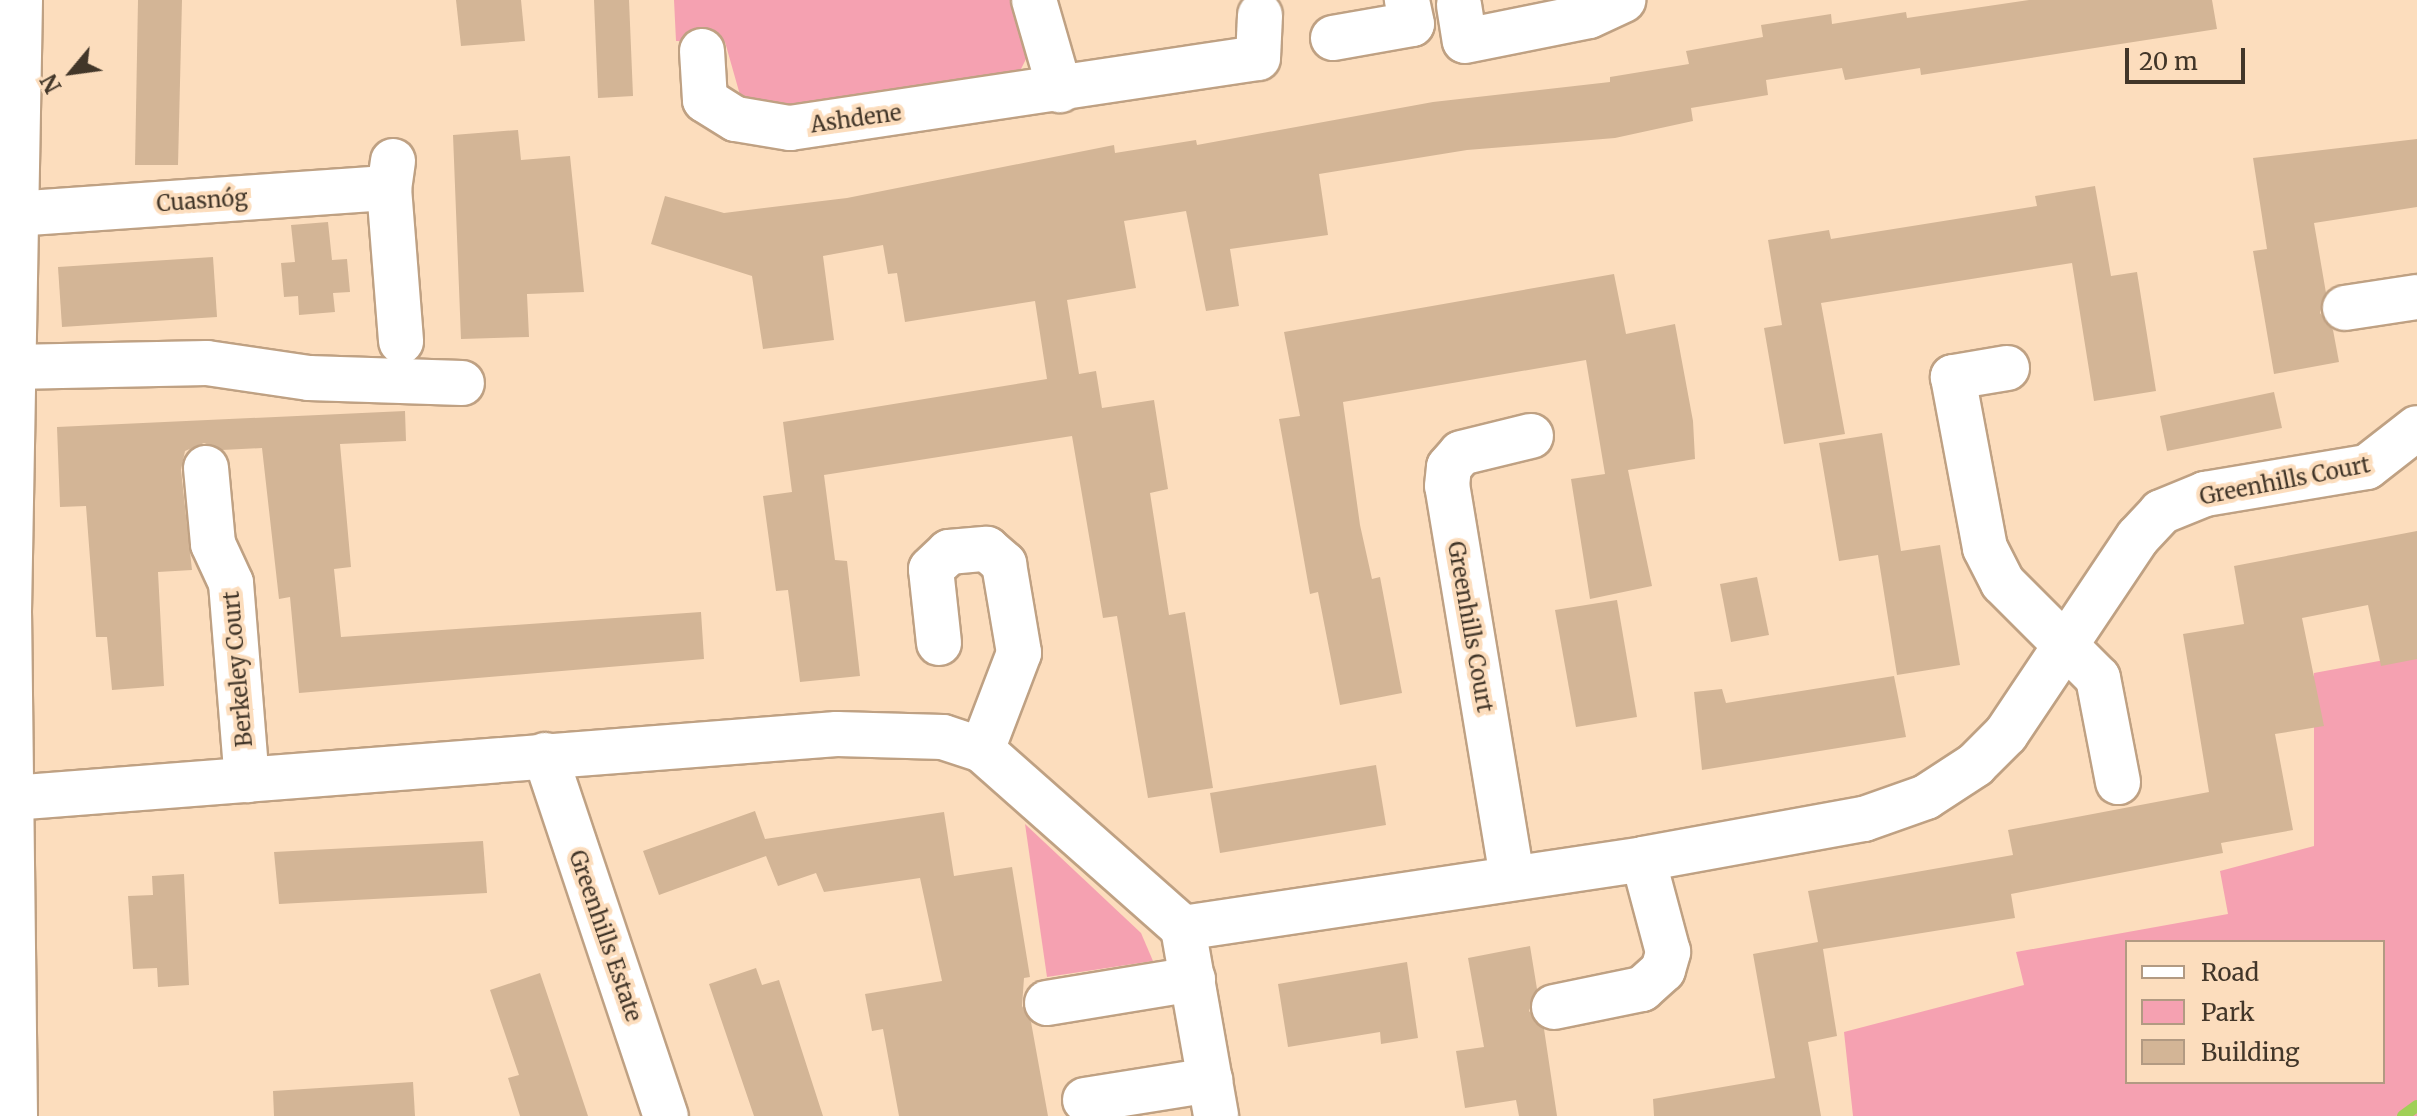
<!DOCTYPE html>
<html>
<head>
<meta charset="utf-8">
<style>
	body { margin:0 }
	#map { position:relative; width:2417px; height:1116px; overflow:hidden; background:#fcddbd; font-family:Merriweather,serif }
	div>[style] { position:absolute }
	[style*='--x'] { left:calc(var(--x)*1px); top:calc(var(--y)*1px); width:calc(var(--w)*1px); rotate:calc(var(--a)*1deg) }
	.green>* { inset:0; background:#f5a1b1 }
	.stream>* { height:12px; margin:-6px; padding:0 6px; transform-origin:6px; border-radius:6px; background:#a0cf57 }
	.building>* { inset:0; background:#d3b596 }
	.roads { filter:drop-shadow(2px 0 #bfa183) drop-shadow(-2px 0 #bfa183) drop-shadow(0 2px #bfa183) drop-shadow(0 -2px #bfa183) }
	.minor>* { height:44px; margin:-22px; padding:0 22px; transform-origin:22px; border-radius:22px; background:#fff }
	.secondary>* { height:44px; margin:-22px; padding:0 22px; transform-origin:22px; border-radius:22px; background:#fff }
	span { translate:-50% -50%; white-space:nowrap; text-align:center; line-height:1.15; -webkit-text-stroke:8px #fcddbd; paint-order:stroke }
	.street-label { font-size:22px; color:#423629 }
	.legend { position:absolute; left:2125px; top:940px; width:260px; height:144px; box-sizing:border-box; background:#fcddbd; border:2px solid #b29a82; margin:0; padding:10px 14px; list-style:none; font-size:24px; color:#423629 }
	.legend li { display:flex; align-items:center; gap:16px; height:40px }
	.legend b { width:40px; border:2px solid #b29a82 }
	.north { position:absolute; left:32px; top:32px; width:80px; height:80px; -webkit-text-stroke:6px #fcddbd; paint-order:stroke; rotate:241deg; font-size:22px; font-weight:700; line-height:32px; text-align:center; color:#423629 }
	.north::after { content:''; display:block; margin:auto; width:28px; height:36px; background:#423629; clip-path:polygon(50% 0,100% 100%,50% 72%,0 100%) }
	.scale { position:absolute; left:2125px; top:48px; width:120px; height:36px; box-sizing:border-box; border:4px solid #423629; border-top:0; padding-left:10px; font-size:24px; line-height:28px; white-space:nowrap; color:#423629; -webkit-text-stroke:6px #fcddbd; paint-order:stroke }
</style>
</head>
<body>
<div id="map">
	<div class="green">
		<div style="clip-path:polygon(674px 0,1016px 0,1030px 51px,1020px 71px,1004px 80px,789px 109px,749px 103px,740px 95px,725px 42px,676px 41px)"></div>
		<div style="clip-path:polygon(evenodd,2417px 654px,2417px 1116px,1853px 1116px,1844px 1032px,2024px 985px,2016px 952px,2228px 914px,2220px 871px,2314px 846px,2314px 673px,2417px 654px,2127px 942px,2383px 942px,2383px 1082px,2127px 1082px,2127px 942px)"></div>
		<div style="clip-path:polygon(1025px 824px,1141px 933px,1153px 961px,1047px 977px)"></div>
	</div>
	<div class="stream">
		<div style="--x:2403;--y:1116;--w:17;--a:-36"></div>
	</div>
	<div class="building">
		<div style="clip-path:polygon(138px 0,182px 0,178px 165px,135px 165px)"></div>
		<div style="clip-path:polygon(456px 0,521px 0,525px 41px,461px 46px)"></div>
		<div style="clip-path:polygon(594px 0,629px 0,633px 96px,598px 98px)"></div>
		<div style="clip-path:polygon(2029px 0,2212px 0,2217px 29px,1921px 75px,1920px 68px,1845px 80px,1842px 68px,1766px 80px,1768px 95px,1691px 108px,1693px 121px,1615px 138px,1467px 150px,1319px 174px,1328px 235px,1230px 249px,1239px 306px,1206px 311px,1186px 211px,1124px 221px,1136px 288px,1067px 300px,1079px 374px,1096px 371px,1102px 408px,1154px 400px,1168px 489px,1150px 493px,1169px 615px,1185px 612px,1213px 788px,1148px 798px,1117px 616px,1103px 618px,1072px 436px,824px 475px,835px 560px,847px 561px,860px 676px,800px 682px,788px 590px,776px 591px,763px 496px,792px 492px,783px 422px,1047px 379px,1035px 301px,905px 322px,897px 273px,888px 274px,883px 245px,823px 256px,834px 340px,763px 349px,752px 276px,651px 244px,665px 196px,724px 213px,847px 198px,1114px 145px,1115px 153px,1196px 140px,1197px 145px,1433px 102px,1610px 82px,1610px 77px,1689px 64px,1686px 51px,1763px 37px,1761px 25px,1831px 14px,1832px 24px,1906px 12px,1907px 18px)"></div>
		<div style="clip-path:polygon(518px 130px,521px 160px,570px 156px,584px 292px,527px 294px,529px 337px,461px 339px,453px 135px)"></div>
		<div style="clip-path:polygon(2417px 139px,2417px 207px,2314px 223px,2326px 293px,2320px 313px,2333px 330px,2339px 362px,2274px 374px,2253px 251px,2267px 249px,2253px 158px)"></div>
		<div style="clip-path:polygon(2095px 186px,2111px 276px,2137px 272px,2156px 391px,2094px 401px,2072px 263px,1821px 303px,1845px 434px,1784px 444px,1764px 328px,1782px 325px,1768px 240px,1829px 230px,1831px 239px,2037px 206px,2035px 196px)"></div>
		<div style="clip-path:polygon(328px 222px,332px 260px,347px 259px,350px 292px,333px 293px,335px 312px,299px 315px,298px 296px,284px 297px,281px 263px,295px 262px,291px 225px)"></div>
		<div style="clip-path:polygon(213px 257px,217px 317px,62px 327px,58px 267px)"></div>
		<div style="clip-path:polygon(1614px 274px,1626px 334px,1675px 324px,1693px 421px,1695px 459px,1628px 470px,1652px 586px,1590px 599px,1571px 479px,1605px 474px,1586px 360px,1343px 402px,1360px 525px,1372px 579px,1380px 577px,1402px 693px,1340px 705px,1318px 592px,1310px 594px,1279px 419px,1300px 416px,1284px 332px)"></div>
		<div style="clip-path:polygon(2274px 392px,2282px 428px,2167px 451px,2160px 416px)"></div>
		<div style="clip-path:polygon(405px 411px,406px 441px,340px 444px,351px 567px,334px 569px,341px 637px,701px 612px,704px 659px,299px 693px,290px 597px,279px 599px,262px 448px,222px 450px,204px 443px,185px 451px,181px 470px,192px 570px,158px 572px,164px 686px,112px 690px,107px 637px,96px 637px,86px 506px,60px 507px,57px 427px)"></div>
		<div style="clip-path:polygon(1882px 433px,1901px 551px,1940px 545px,1960px 665px,1897px 675px,1878px 555px,1839px 561px,1819px 443px)"></div>
		<div style="clip-path:polygon(2417px 531px,2417px 659px,2381px 666px,2368px 605px,2302px 618px,2324px 726px,2275px 734px,2293px 830px,2221px 843px,2223px 853px,2011px 894px,2015px 918px,1823px 949px,1837px 1036px,1808px 1042px,1821px 1116px,1654px 1116px,1653px 1099px,1775px 1078px,1753px 954px,1818px 942px,1808px 891px,2013px 855px,2008px 830px,2209px 792px,2183px 634px,2244px 624px,2234px 566px)"></div>
		<div style="clip-path:polygon(1757px 577px,1769px 635px,1731px 642px,1720px 584px)"></div>
		<div style="clip-path:polygon(1617px 600px,1637px 717px,1576px 727px,1555px 610px)"></div>
		<div style="clip-path:polygon(1894px 676px,1906px 737px,1702px 770px,1694px 692px,1722px 689px,1726px 703px)"></div>
		<div style="clip-path:polygon(1376px 765px,1386px 825px,1220px 853px,1210px 793px)"></div>
		<div style="clip-path:polygon(755px 811px,765px 839px,944px 812px,954px 876px,1012px 867px,1030px 977px,1024px 978px,1022px 1006px,1031px 1022px,1048px 1116px,899px 1116px,883px 1029px,872px 1031px,865px 994px,942px 981px,920px 878px,824px 892px,816px 873px,778px 886px,766px 856px,659px 895px,643px 851px)"></div>
		<div style="clip-path:polygon(483px 841px,487px 893px,279px 904px,274px 852px)"></div>
		<div style="clip-path:polygon(184px 874px,189px 985px,158px 987px,157px 968px,133px 969px,128px 896px,153px 895px,152px 876px)"></div>
		<div style="clip-path:polygon(1530px 946px,1537px 989px,1529px 1011px,1544px 1029px,1557px 1116px,1519px 1116px,1516px 1100px,1465px 1108px,1456px 1051px,1484px 1047px,1468px 958px)"></div>
		<div style="clip-path:polygon(1407px 962px,1418px 1038px,1381px 1044px,1380px 1032px,1288px 1047px,1278px 984px)"></div>
		<div style="clip-path:polygon(756px 968px,762px 985px,779px 980px,823px 1116px,754px 1116px,709px 984px)"></div>
		<div style="clip-path:polygon(540px 973px,569px 1059px,588px 1116px,520px 1116px,508px 1078px,519px 1075px,490px 990px)"></div>
		<div style="clip-path:polygon(413px 1082px,415px 1116px,274px 1116px,273px 1091px)"></div>
	</div>
	<div class="roads">
		<div class="minor">
			<div style="--x:1034;--y:0;--w:94;--a:73.9"></div>
			<div style="--x:1459;--y:5;--w:36;--a:81"></div>
			<div style="--x:1465;--y:41;--w:126;--a:-11.4"></div>
			<div style="--x:1589;--y:16;--w:38;--a:-25"></div>
			<div style="--x:1333;--y:38;--w:80;--a:-10"></div>
			<div style="--x:1412;--y:24;--w:25;--a:-102"></div>
			<div style="--x:702;--y:51;--w:49;--a:86.5"></div>
			<div style="--x:705;--y:100;--w:36;--a:32"></div>
			<div style="--x:736;--y:119;--w:55;--a:9.5"></div>
			<div style="--x:790;--y:128;--w:473;--a:-8.5"></div>
			<div style="--x:1258;--y:58;--w:43;--a:-87.3"></div>
			<div style="--x:393;--y:161;--w:27;--a:98"></div>
			<div style="--x:389;--y:188;--w:154;--a:85.5"></div>
			<div style="--x:14;--y:214;--w:376;--a:-4"></div>
			<div style="--x:2345;--y:308;--w:73;--a:-8.7"></div>
			<div style="--x:13;--y:367;--w:194;--a:-1.2"></div>
			<div style="--x:207;--y:363;--w:103;--a:8.4"></div>
			<div style="--x:309;--y:378;--w:153;--a:1.9"></div>
			<div style="--x:2007;--y:368;--w:55;--a:170.5"></div>
			<div style="--x:1953;--y:377;--w:174;--a:79.4"></div>
			<div style="--x:1985;--y:548;--w:39;--a:63"></div>
			<div style="--x:2003;--y:583;--w:134;--a:45"></div>
			<div style="--x:2098;--y:678;--w:106;--a:79.1"></div>
			<div style="--x:206;--y:468;--w:76;--a:84.7"></div>
			<div style="--x:213;--y:544;--w:43;--a:65.2"></div>
			<div style="--x:231;--y:583;--w:198;--a:85.4"></div>
			<div style="--x:939;--y:643;--w:74;--a:-96.2"></div>
			<div style="--x:931;--y:569;--w:25;--a:-43"></div>
			<div style="--x:949;--y:552;--w:38;--a:-5"></div>
			<div style="--x:987;--y:549;--w:23;--a:41"></div>
			<div style="--x:1004;--y:564;--w:90;--a:80.4"></div>
			<div style="--x:1019;--y:653;--w:104;--a:110.9"></div>
			<div style="--x:545;--y:755;--w:381;--a:71.5"></div>
			<div style="--x:12;--y:798;--w:827;--a:-4.44"></div>
			<div style="--x:837;--y:734;--w:106;--a:1.6"></div>
			<div style="--x:943;--y:737;--w:41;--a:18.4"></div>
			<div style="--x:982;--y:750;--w:268;--a:41.5"></div>
			<div style="--x:1183;--y:928;--w:465;--a:-8.5"></div>
			<div style="--x:1643;--y:859;--w:225;--a:-10.3"></div>
			<div style="--x:1864;--y:819;--w:66;--a:-19.5"></div>
			<div style="--x:1926;--y:797;--w:59;--a:-33.1"></div>
			<div style="--x:1975;--y:765;--w:44;--a:-45"></div>
			<div style="--x:2006;--y:734;--w:237;--a:-56.2"></div>
			<div style="--x:2138;--y:537;--w:34;--a:-47"></div>
			<div style="--x:2161;--y:512;--w:48;--a:-22.2"></div>
			<div style="--x:2205;--y:494;--w:164;--a:-9.5"></div>
			<div style="--x:2367;--y:467;--w:63;--a:-38"></div>
			<div style="--x:1512;--y:877;--w:396;--a:-99.4"></div>
			<div style="--x:1447;--y:486;--w:19;--a:-84"></div>
			<div style="--x:1449;--y:467;--w:18;--a:-49"></div>
			<div style="--x:1461;--y:453;--w:72;--a:-13.7"></div>
			<div style="--x:1183;--y:928;--w:191;--a:80"></div>
			<div style="--x:1047;--y:1003;--w:148;--a:-9.3"></div>
			<div style="--x:1554;--y:1007;--w:90;--a:-11.6"></div>
			<div style="--x:1642;--y:989;--w:28;--a:-42"></div>
			<div style="--x:1663;--y:970;--w:19;--a:-74"></div>
			<div style="--x:1668;--y:952;--w:96;--a:-105"></div>
			<div style="--x:1085;--y:1100;--w:127;--a:-9.1"></div>
		</div>
		<div class="secondary">
			<div style="--x:15;--y:1116;--w:504;--a:-90.68"></div>
			<div style="--x:9;--y:612;--w:612;--a:-88.97"></div>
		</div>
	</div>
	<div class="street-label">
		<span style="left:856px;top:119px;rotate:-8deg">Ashdene</span>
		<span style="left:202px;top:201px;rotate:-4deg">Cuasnóg</span>
		<span style="left:2285px;top:481px;rotate:-11deg">Greenhills Court</span>
		<span style="left:1470px;top:627px;rotate:80deg">Greenhills Court</span>
		<span style="left:238px;top:669px;rotate:-95deg">Berkeley Court</span>
		<span style="left:605px;top:936px;rotate:71deg">Greenhills Estate</span>
	</div>
	<ul class="legend">
	<li><b style="height:10px;background:#fff"></b>Road</li>
	<li><b style="height:22px;background:#f5a1b1"></b>Park</li>
	<li><b style="height:22px;background:#d3b596"></b>Building</li>
	</ul>
	<div class="north">N</div>
	<div class="scale">20 m</div>
</div>
</body>
</html>
